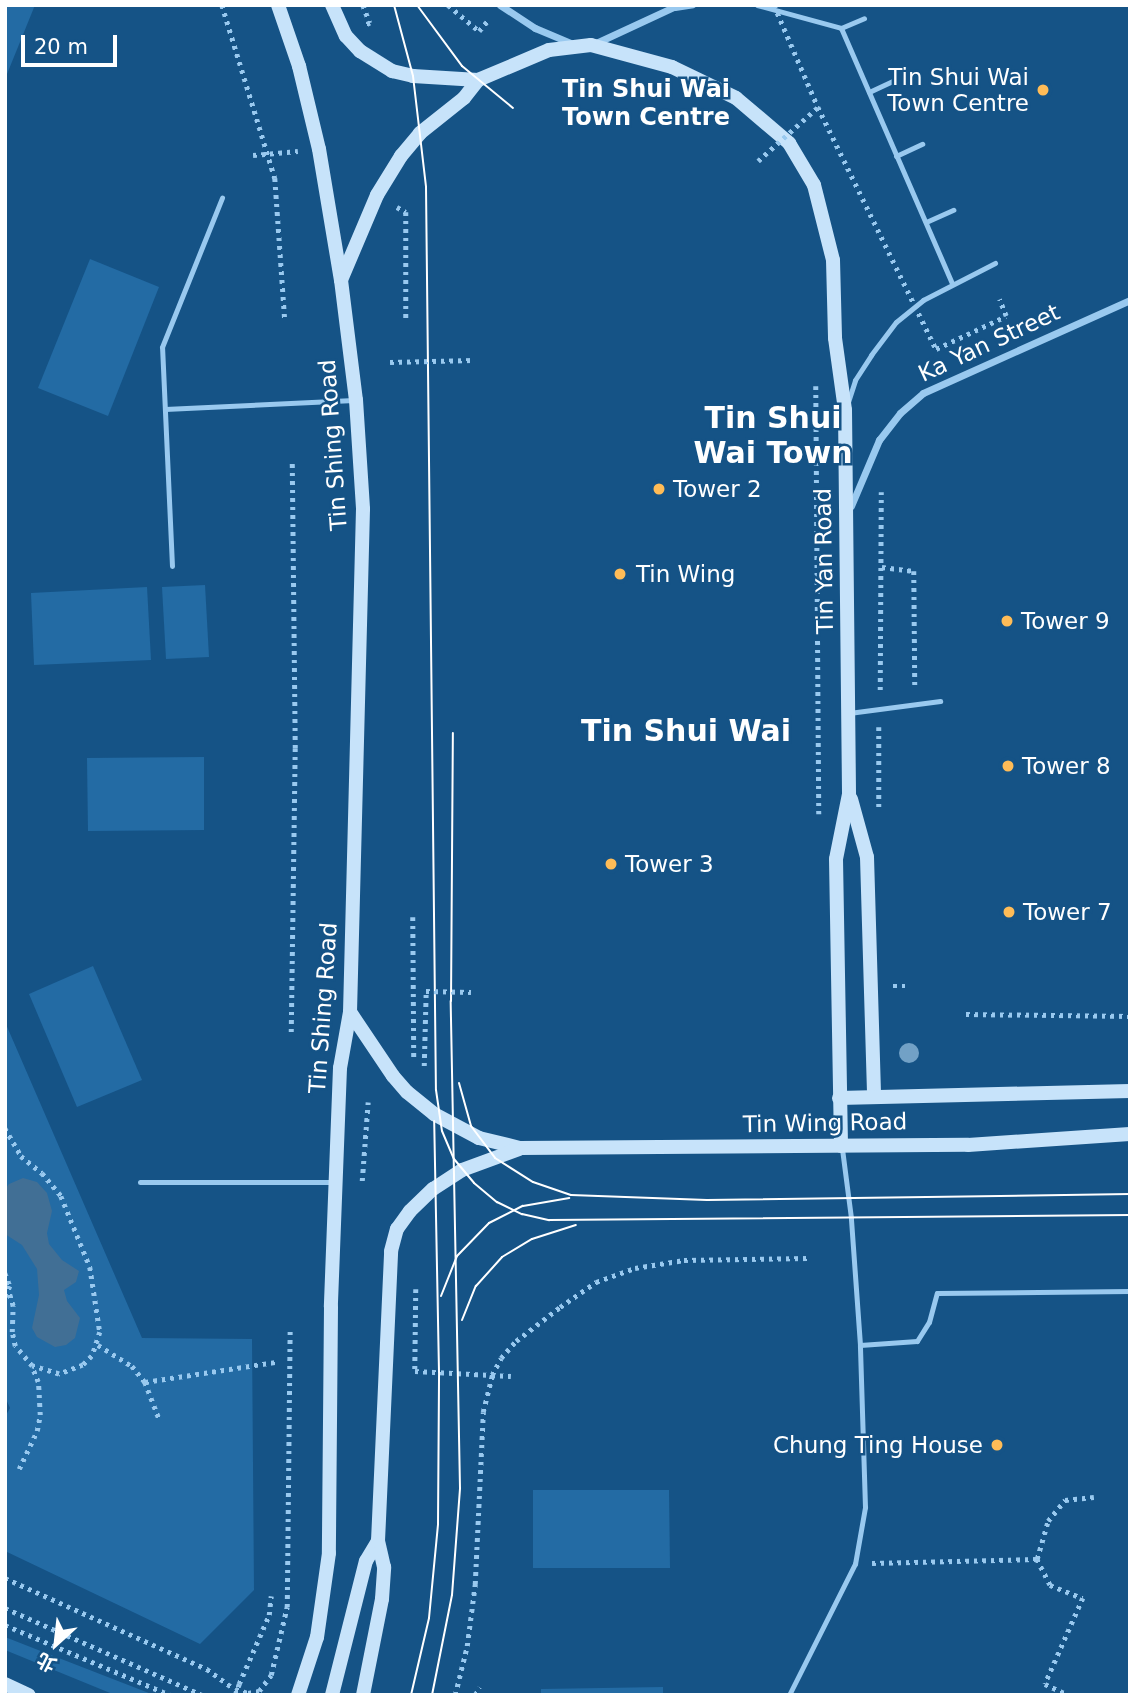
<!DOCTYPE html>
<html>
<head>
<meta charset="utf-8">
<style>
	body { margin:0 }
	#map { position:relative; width:1135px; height:1700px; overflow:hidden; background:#155386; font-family:"DejaVu Sans","Noto Sans TC",sans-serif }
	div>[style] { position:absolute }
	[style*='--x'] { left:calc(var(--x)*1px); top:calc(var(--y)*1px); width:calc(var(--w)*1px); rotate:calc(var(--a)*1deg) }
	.green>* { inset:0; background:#236ba4 }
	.water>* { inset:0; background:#416f95 }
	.path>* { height:4.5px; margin-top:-2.25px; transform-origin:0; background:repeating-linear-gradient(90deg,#99c9ef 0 3.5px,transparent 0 8.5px) }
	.lane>* { height:5px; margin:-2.5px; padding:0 2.5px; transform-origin:2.5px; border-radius:2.5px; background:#99c9ef }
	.street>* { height:7px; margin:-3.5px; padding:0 3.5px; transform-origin:3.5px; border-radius:3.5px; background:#99c9ef }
	.secondary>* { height:14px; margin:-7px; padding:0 7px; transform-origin:7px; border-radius:7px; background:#c7e3fa }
	.tram>* { height:2px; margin:-1px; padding:0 1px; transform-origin:1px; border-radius:1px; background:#fff }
	.path-bridge>* { height:4.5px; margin-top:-2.25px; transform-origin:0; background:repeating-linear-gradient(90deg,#99c9ef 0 3.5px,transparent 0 8.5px) }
	.trees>* { width:20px; height:20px; margin:-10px; border-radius:50%; background:#72a1c6 }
	.dots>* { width:19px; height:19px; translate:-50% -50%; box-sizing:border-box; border:4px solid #155386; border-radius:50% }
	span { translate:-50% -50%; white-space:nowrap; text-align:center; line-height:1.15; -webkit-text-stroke:5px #155386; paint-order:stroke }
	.poi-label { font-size:23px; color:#fff }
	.right { translate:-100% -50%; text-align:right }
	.left { translate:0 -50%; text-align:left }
	.street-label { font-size:23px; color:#fff }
	.neighbourhood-label { font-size:24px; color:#fff; font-weight:700 }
	.district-label { font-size:30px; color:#fff; font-weight:700 }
	.frame { position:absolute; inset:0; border:7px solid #fff; pointer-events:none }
	.north { position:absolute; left:21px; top:1609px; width:70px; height:70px; -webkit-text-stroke:5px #155386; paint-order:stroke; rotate:207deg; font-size:19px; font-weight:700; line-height:28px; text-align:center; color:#fff }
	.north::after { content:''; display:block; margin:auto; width:24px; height:32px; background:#fff; clip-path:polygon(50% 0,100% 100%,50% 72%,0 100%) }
	.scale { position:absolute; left:21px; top:35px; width:96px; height:32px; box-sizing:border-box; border:4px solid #fff; border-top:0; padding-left:9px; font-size:21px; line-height:24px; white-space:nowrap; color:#fff; -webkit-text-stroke:5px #155386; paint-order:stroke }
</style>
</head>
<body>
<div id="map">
	<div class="green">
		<div style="clip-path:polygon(5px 5px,35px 5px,5px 79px)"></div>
		<div style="clip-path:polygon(90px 259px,159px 287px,108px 416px,38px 388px)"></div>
		<div style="clip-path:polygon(205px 585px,209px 657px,166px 659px,162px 587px)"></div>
		<div style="clip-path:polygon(147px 587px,151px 660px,34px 665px,31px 593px)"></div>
		<div style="clip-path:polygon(204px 757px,204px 830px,88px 831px,87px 758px)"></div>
		<div style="clip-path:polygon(93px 966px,142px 1080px,77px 1107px,29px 994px)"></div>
		<div style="clip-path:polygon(5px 1022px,142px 1338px,252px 1339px,254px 1590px,200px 1644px,5px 1551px,5px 1417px,10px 1408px,5px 1397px)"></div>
		<div style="clip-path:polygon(533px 1490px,669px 1490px,670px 1568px,533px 1568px)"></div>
		<div style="clip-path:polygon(5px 1637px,33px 1648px,154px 1695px,115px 1695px,5px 1650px)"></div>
		<div style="clip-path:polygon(663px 1687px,663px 1695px,541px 1695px,541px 1689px)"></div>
	</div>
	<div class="water">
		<div style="clip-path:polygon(23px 1178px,37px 1182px,47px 1193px,52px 1211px,47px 1233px,49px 1244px,62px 1260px,79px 1271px,76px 1282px,64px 1290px,67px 1301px,80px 1318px,75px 1338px,66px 1345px,55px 1347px,37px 1337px,32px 1328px,39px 1295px,37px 1269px,22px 1245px,5px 1234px,5px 1189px,9px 1184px)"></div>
	</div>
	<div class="path">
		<div style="--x:222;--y:5;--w:181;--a:73"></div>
		<div style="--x:275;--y:178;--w:143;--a:86"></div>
		<div style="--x:363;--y:5;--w:19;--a:69"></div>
		<div style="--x:370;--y:23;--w:4;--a:153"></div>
		<div style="--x:448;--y:5;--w:40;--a:40"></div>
		<div style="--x:479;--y:31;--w:16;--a:-50"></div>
		<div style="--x:253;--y:155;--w:45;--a:-5.1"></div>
		<div style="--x:397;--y:207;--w:10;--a:29"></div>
		<div style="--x:406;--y:212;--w:109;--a:90"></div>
		<div style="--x:936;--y:349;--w:77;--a:-25.2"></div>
		<div style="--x:1006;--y:316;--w:18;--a:-112"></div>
		<div style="--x:816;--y:386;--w:428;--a:89.6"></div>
		<div style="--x:882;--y:567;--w:32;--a:7"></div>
		<div style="--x:914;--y:571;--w:114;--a:89.5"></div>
		<div style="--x:880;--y:690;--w:198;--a:-89.7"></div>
		<div style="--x:879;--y:727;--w:82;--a:90"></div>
		<div style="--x:413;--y:917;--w:141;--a:89.6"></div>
		<div style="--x:893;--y:986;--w:14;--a:0"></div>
		<div style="--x:966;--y:1014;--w:164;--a:0.7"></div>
		<div style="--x:291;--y:1032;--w:284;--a:-89.2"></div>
		<div style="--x:295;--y:748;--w:287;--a:-90.6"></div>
		<div style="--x:5;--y:1128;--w:32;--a:60"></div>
		<div style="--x:21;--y:1156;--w:27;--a:39"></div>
		<div style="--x:42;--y:1173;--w:30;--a:50"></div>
		<div style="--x:61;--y:1196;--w:77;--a:67.8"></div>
		<div style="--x:90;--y:1267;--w:66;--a:81.3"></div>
		<div style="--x:100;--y:1332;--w:25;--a:108"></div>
		<div style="--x:92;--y:1356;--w:13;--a:135"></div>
		<div style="--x:83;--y:1365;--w:26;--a:159"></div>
		<div style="--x:59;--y:1374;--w:28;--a:-163"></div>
		<div style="--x:32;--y:1366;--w:26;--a:-130"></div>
		<div style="--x:15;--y:1346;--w:14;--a:-102"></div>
		<div style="--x:12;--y:1332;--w:26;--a:-88"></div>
		<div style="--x:13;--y:1306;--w:14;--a:-107"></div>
		<div style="--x:362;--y:1181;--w:79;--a:-85.7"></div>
		<div style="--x:5;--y:1273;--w:14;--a:69"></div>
		<div style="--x:10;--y:1286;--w:13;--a:113"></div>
		<div style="--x:416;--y:1289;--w:82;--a:90.7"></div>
		<div style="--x:415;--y:1371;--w:96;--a:3"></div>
		<div style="--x:98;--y:1345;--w:40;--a:32"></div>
		<div style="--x:132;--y:1366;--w:21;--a:51"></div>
		<div style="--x:145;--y:1382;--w:40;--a:69"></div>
		<div style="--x:145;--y:1382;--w:133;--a:-8.7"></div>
		<div style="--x:19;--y:1469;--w:42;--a:-64.7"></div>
		<div style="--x:37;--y:1431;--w:16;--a:-79"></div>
		<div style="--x:40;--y:1415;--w:33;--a:-93"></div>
		<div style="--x:38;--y:1382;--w:16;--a:-112"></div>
		<div style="--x:1037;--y:1559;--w:40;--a:-74"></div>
		<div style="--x:1048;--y:1521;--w:27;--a:-51"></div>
		<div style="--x:1065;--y:1500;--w:29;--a:-6"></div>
		<div style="--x:872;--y:1563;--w:165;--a:-1.4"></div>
		<div style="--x:1037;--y:1559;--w:29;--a:63"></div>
		<div style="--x:1050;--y:1585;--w:35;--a:22"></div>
		<div style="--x:1083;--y:1598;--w:94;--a:113.8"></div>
		<div style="--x:1045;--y:1684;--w:26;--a:25"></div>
		<div style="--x:5;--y:1578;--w:222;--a:24.3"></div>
		<div style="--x:207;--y:1669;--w:34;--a:36"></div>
		<div style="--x:235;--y:1689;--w:14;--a:17"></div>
		<div style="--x:248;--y:1693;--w:11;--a:-10"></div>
		<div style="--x:259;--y:1691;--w:20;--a:-53"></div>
		<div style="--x:271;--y:1675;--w:70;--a:-76.8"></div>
		<div style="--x:287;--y:1607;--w:280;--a:-89.4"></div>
		<div style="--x:5;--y:1608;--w:215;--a:23.8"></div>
		<div style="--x:5;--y:1625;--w:179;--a:23"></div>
		<div style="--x:239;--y:1684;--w:75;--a:-66.5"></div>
		<div style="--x:269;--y:1615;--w:19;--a:-84"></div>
		<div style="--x:455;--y:1695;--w:50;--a:-76.2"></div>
		<div style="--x:467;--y:1646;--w:63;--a:-82.6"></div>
		<div style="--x:475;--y:1584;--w:172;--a:-87.3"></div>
		<div style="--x:483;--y:1412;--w:38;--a:-76"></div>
		<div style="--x:492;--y:1375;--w:19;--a:-62"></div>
		<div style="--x:501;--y:1358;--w:23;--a:-49"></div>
		<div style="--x:516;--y:1341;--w:56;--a:-37.7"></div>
		<div style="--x:560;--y:1307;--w:44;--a:-34.8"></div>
		<div style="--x:596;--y:1282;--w:41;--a:-19.7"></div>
		<div style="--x:635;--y:1268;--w:50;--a:-9.3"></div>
		<div style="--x:684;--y:1260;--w:124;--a:-0.9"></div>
		<div style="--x:475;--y:1695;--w:9;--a:-58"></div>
	</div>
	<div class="lane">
		<div style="--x:757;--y:5;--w:87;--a:15.3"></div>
		<div style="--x:841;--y:28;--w:25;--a:-23"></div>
		<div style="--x:675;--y:8;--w:18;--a:-9"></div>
		<div style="--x:841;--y:28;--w:278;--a:66.5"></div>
		<div style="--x:869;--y:92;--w:26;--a:-25"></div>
		<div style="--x:896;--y:156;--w:29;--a:-25"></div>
		<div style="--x:926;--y:222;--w:30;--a:-24"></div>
		<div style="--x:848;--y:402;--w:23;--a:-72"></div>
		<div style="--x:855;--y:380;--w:30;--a:-57"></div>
		<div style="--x:871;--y:355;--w:41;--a:-52.9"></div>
		<div style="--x:896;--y:322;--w:35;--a:-39"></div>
		<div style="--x:923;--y:300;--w:81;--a:-27.2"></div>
		<div style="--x:165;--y:409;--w:189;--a:-2.7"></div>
		<div style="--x:172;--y:566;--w:219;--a:-92.6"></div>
		<div style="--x:162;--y:347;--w:161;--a:-68.1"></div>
		<div style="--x:849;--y:713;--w:92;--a:-7.5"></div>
		<div style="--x:140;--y:1182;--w:195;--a:0"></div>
		<div style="--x:860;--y:1345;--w:57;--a:-4"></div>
		<div style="--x:917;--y:1341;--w:22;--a:-58"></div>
		<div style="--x:929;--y:1322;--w:30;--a:-75"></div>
		<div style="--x:937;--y:1293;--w:193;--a:-0.6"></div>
		<div style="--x:789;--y:1695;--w:147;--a:-63.3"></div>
		<div style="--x:855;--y:1564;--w:58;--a:-80"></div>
		<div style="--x:865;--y:1507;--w:162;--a:-91.8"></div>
		<div style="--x:860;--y:1345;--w:127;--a:-94.1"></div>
		<div style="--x:851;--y:1218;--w:70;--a:-97.4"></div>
	</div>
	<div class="street">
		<div style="--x:500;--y:5;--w:42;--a:33.3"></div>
		<div style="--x:535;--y:28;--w:41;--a:22.8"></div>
		<div style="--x:596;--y:43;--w:90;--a:-24.9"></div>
		<div style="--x:851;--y:506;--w:72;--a:-67"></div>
		<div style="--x:879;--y:440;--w:34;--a:-52"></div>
		<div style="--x:900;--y:413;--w:30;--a:-41"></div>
		<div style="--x:923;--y:393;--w:227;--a:-24.2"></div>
	</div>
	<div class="secondary">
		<div style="--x:278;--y:5;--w:65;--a:71"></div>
		<div style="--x:299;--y:66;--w:85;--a:76.5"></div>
		<div style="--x:319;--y:149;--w:133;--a:80.5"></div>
		<div style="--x:341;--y:280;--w:121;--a:82.9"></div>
		<div style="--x:356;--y:400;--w:109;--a:86.3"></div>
		<div style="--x:363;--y:509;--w:503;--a:91.48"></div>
		<div style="--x:350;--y:1012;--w:57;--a:100.1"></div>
		<div style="--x:340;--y:1068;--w:239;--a:92.2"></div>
		<div style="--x:331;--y:1307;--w:246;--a:90.5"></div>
		<div style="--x:329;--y:1553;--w:85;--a:98.1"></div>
		<div style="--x:317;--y:1637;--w:61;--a:108.1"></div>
		<div style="--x:332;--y:5;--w:34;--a:66"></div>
		<div style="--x:346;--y:36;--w:21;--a:47"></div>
		<div style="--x:360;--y:51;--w:38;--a:32"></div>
		<div style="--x:392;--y:71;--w:22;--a:13"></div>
		<div style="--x:413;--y:76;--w:65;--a:3.5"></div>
		<div style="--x:478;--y:80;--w:77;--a:-22.9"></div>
		<div style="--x:549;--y:50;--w:42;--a:-6.8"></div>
		<div style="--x:591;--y:45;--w:84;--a:15.2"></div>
		<div style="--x:672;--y:67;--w:71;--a:25.8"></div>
		<div style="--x:736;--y:98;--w:70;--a:40.3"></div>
		<div style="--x:789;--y:143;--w:49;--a:59.2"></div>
		<div style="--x:814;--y:185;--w:77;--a:75.8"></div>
		<div style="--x:833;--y:260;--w:78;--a:88.5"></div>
		<div style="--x:835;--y:338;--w:73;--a:82.1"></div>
		<div style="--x:845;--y:410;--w:384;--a:89.4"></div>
		<div style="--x:849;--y:794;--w:66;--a:101.3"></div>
		<div style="--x:836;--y:859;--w:287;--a:89"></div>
		<div style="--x:341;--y:280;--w:92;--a:-67"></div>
		<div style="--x:377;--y:195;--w:46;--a:-58.4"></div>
		<div style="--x:401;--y:156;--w:30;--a:-50"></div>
		<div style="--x:420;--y:133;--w:56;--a:-38.5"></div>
		<div style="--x:464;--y:98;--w:23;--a:-52"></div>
		<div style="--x:851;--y:799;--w:60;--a:74.6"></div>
		<div style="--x:867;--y:857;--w:240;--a:88.3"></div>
		<div style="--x:350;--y:1012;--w:77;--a:56.1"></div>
		<div style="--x:393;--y:1076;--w:21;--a:49"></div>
		<div style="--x:407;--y:1092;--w:35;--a:39"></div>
		<div style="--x:434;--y:1114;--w:51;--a:28.1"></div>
		<div style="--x:479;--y:1138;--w:42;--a:13.7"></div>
		<div style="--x:520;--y:1148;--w:448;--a:-0.4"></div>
		<div style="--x:968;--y:1145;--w:162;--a:-3.9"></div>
		<div style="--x:839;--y:1098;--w:291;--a:-1.4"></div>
		<div style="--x:5;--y:1684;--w:26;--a:25"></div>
		<div style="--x:332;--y:1695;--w:138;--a:-75.8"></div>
		<div style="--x:366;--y:1561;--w:23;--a:-59"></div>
		<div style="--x:363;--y:1695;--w:98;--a:-78.8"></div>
		<div style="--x:382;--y:1599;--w:32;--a:-86"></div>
		<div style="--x:384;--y:1567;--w:27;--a:-103"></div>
		<div style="--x:378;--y:1541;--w:290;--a:-87.4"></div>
		<div style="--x:391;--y:1251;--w:23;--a:-75"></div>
		<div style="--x:397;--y:1229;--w:22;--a:-54"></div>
		<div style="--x:410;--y:1211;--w:32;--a:-44"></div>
		<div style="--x:433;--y:1189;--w:35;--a:-33"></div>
		<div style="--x:462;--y:1170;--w:61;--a:-20.2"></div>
	</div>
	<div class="tram">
		<div style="--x:394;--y:5;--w:73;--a:75"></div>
		<div style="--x:413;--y:76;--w:112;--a:83.3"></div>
		<div style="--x:426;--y:187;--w:903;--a:89.37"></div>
		<div style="--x:436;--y:1090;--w:41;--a:81.7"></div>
		<div style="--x:442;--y:1131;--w:30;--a:67"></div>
		<div style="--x:454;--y:1159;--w:31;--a:50"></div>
		<div style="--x:474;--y:1183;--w:30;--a:40"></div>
		<div style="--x:497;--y:1202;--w:28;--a:26"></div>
		<div style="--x:522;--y:1214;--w:28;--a:13"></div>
		<div style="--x:549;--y:1220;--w:581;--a:-0.49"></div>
		<div style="--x:417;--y:5;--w:76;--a:53.6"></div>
		<div style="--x:462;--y:66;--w:66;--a:39.5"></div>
		<div style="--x:459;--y:1083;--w:45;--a:74.4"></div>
		<div style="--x:471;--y:1126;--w:40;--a:53"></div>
		<div style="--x:495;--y:1158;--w:45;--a:32.3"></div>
		<div style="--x:533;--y:1182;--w:40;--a:18.9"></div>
		<div style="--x:571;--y:1195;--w:136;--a:2.1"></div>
		<div style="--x:707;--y:1200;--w:423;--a:-0.8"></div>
		<div style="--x:441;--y:1296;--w:43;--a:-68.2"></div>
		<div style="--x:457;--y:1256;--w:46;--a:-45.9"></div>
		<div style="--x:489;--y:1223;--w:38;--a:-27"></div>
		<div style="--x:523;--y:1206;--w:47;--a:-9.9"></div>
		<div style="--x:462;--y:1320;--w:37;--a:-68"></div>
		<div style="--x:476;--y:1286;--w:39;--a:-48"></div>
		<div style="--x:502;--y:1257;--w:35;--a:-31"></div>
		<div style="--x:532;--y:1239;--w:46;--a:-17.7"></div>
		<div style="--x:411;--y:1695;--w:79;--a:-76.8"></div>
		<div style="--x:429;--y:1618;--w:94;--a:-84.5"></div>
		<div style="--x:438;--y:1524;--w:152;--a:-89.6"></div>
		<div style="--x:439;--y:1372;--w:251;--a:-91.1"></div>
		<div style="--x:432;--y:1695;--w:102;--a:-78.7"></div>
		<div style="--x:452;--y:1595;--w:107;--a:-85.7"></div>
		<div style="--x:460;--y:1488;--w:487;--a:-91.1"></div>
		<div style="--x:451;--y:1001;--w:268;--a:-89.6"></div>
	</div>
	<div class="path-bridge">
		<div style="--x:774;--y:5;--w:111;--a:66.7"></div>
		<div style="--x:818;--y:107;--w:269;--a:64"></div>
		<div style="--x:758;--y:161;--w:81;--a:-42"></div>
		<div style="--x:390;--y:362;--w:84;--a:-1.4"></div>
		<div style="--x:424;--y:1066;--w:75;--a:-88.5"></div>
		<div style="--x:426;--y:991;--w:45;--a:1.3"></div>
		<div style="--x:235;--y:1695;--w:12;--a:-70"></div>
	</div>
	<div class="trees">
		<div style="left:909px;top:1053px"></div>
	</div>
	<div class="dots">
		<div style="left:1043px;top:90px;background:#ffbc57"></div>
		<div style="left:659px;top:489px;background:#ffbc57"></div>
		<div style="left:620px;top:574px;background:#ffbc57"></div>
		<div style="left:1007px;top:621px;background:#ffbc57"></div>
		<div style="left:1008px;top:766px;background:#ffbc57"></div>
		<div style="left:611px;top:864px;background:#ffbc57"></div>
		<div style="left:1009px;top:912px;background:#ffbc57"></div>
		<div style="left:997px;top:1445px;background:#ffbc57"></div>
	</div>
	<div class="poi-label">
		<span class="right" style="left:1029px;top:90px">Tin Shui Wai<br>Town Centre</span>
		<span class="left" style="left:673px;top:489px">Tower 2</span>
		<span class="left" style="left:636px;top:574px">Tin Wing</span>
		<span class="left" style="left:1021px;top:621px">Tower 9</span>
		<span class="left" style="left:1022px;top:766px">Tower 8</span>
		<span class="left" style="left:625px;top:864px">Tower 3</span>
		<span class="left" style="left:1023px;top:912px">Tower 7</span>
		<span class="right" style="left:983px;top:1445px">Chung Ting House</span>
	</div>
	<div class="street-label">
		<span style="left:989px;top:343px;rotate:-25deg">Ka Yan Street</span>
		<span style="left:333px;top:445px;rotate:-94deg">Tin Shing Road</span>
		<span style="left:824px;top:561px;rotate:-91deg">Tin Yan Road</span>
		<span style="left:323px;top:1008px;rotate:-86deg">Tin Shing Road</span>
		<span style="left:825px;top:1123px;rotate:-1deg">Tin Wing Road</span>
	</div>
	<div class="neighbourhood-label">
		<span style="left:646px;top:104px">Tin Shui Wai<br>Town Centre</span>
	</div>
	<div class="district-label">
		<span style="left:773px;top:435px">Tin Shui<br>Wai Town</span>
		<span style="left:686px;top:731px">Tin Shui Wai</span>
	</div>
	<div class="frame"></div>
	<div class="north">北</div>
	<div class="scale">20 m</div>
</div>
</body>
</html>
